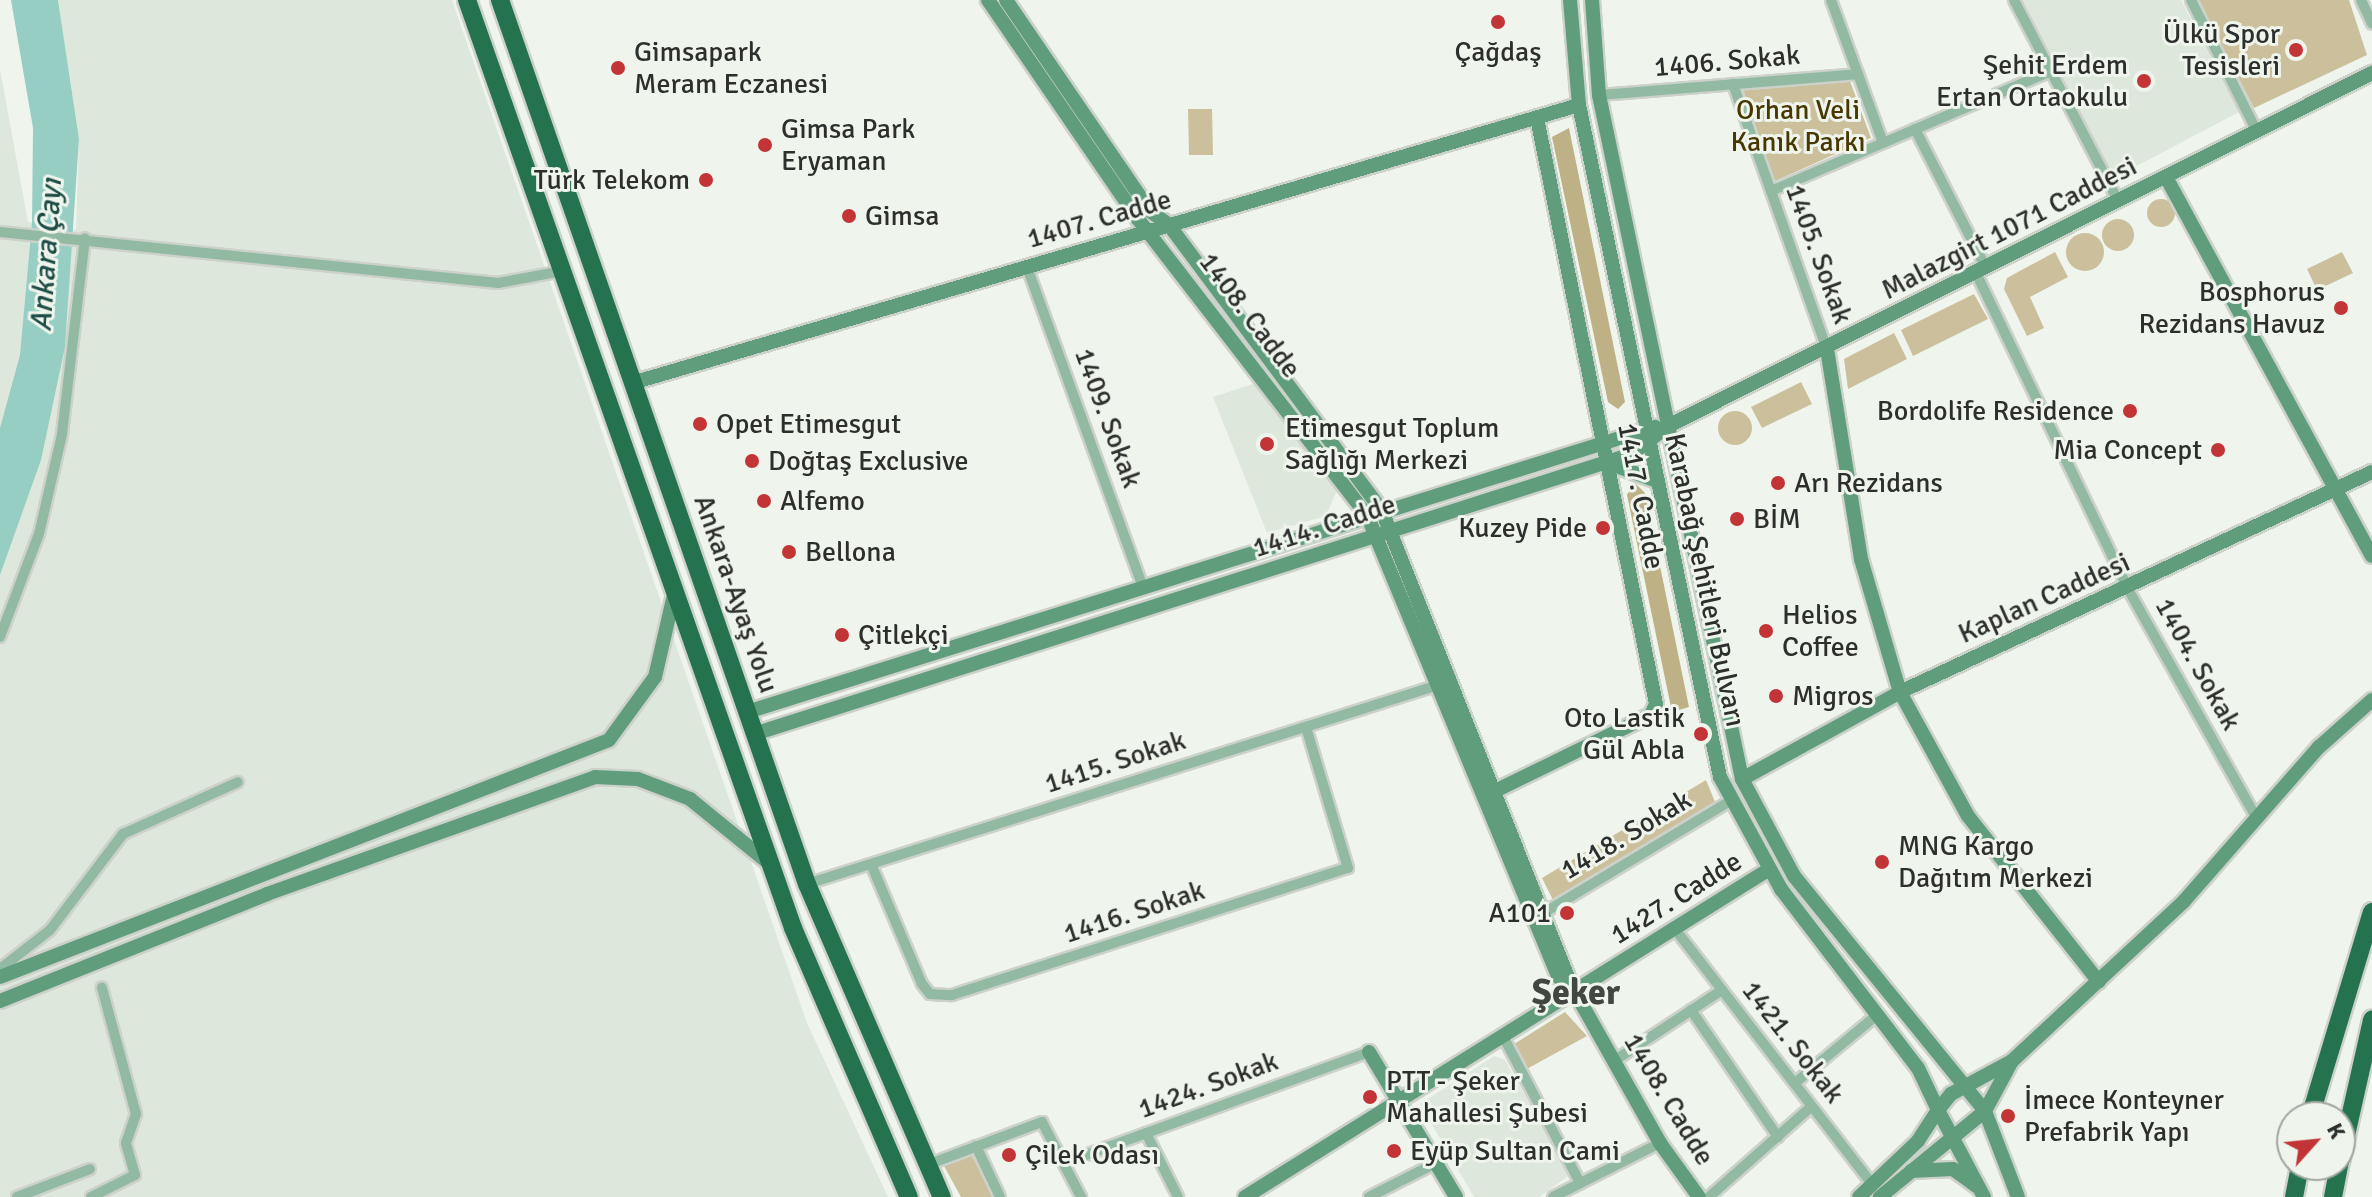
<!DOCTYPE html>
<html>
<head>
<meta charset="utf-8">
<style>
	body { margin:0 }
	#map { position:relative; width:2372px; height:1197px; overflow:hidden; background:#eff5ed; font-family:Signika,sans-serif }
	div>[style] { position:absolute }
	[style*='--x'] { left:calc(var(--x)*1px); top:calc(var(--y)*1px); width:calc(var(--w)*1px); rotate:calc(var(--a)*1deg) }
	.built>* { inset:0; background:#dee7db }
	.green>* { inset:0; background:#ccc09c }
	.round { border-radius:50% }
	.forest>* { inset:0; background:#bfb186 }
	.water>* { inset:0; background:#96cec4 }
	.roads { filter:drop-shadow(2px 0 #ccd1ca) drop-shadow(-2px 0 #ccd1ca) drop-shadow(0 2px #ccd1ca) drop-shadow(0 -2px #ccd1ca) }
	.street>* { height:10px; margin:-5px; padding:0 5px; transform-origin:5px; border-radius:5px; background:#92baa3 }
	.secondary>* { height:14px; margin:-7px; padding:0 7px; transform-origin:7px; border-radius:7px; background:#609d7c }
	.highway>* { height:18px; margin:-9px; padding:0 9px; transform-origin:9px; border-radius:9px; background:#24734e }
	.dots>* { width:22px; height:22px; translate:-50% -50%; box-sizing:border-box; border:4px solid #eff5ed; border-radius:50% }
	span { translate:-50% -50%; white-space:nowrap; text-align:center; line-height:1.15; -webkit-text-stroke:6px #eff5ed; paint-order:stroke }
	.poi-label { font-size:28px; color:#2d2f2d }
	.right { translate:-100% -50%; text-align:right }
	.left { translate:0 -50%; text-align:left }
	.street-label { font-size:28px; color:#2d2f2d }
	.park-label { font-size:28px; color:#483800 }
	.water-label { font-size:30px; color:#1d4d46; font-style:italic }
	.district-label { font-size:36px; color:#424741; font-weight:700 }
	.north { position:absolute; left:2276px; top:1101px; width:80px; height:80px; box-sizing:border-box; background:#eff5ed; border:2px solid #a1a6a0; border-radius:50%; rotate:63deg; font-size:22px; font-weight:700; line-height:32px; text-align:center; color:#2d2f2d }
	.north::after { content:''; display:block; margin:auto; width:28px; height:36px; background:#c33437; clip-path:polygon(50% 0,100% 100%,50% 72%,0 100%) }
</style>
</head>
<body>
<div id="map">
	<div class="built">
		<div style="clip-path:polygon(58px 0,452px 0,807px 1023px,888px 1197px,0 1197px,0 69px,28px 222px,76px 230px,79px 139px)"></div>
		<div style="clip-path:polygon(2023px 0,2181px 0,2239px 112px,2114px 178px)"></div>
		<div style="clip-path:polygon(1256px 383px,1337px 490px,1326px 516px,1267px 533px,1213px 397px)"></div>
		<div style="clip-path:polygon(1494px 1056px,1505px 1060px,1570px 1175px,1539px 1197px,1474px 1197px,1420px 1104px)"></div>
	</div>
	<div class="green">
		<div style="clip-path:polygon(2198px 0,2349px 0,2367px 55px,2254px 108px)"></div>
		<div style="clip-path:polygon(1850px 81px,1871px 138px,1773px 182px,1743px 89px)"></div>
		<div style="clip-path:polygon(1188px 109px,1212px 109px,1213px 155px,1189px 155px)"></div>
		<div class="round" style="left:2147px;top:199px;width:28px;height:28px"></div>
		<div class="round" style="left:2102px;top:219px;width:32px;height:32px"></div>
		<div class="round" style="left:2066px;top:233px;width:38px;height:38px"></div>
		<div style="clip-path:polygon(2055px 252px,2068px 277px,2030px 297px,2044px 328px,2027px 336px,2004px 289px,2007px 278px)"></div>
		<div style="clip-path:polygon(2342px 252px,2353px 273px,2317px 290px,2307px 269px)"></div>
		<div style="clip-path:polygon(1974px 294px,1988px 319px,1913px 356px,1901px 330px)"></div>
		<div style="clip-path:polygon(1894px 333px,1907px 359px,1848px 389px,1844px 359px)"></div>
		<div style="clip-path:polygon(1801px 382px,1812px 404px,1762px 428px,1751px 407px)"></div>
		<div class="round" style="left:1718px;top:411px;width:34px;height:34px"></div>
		<div style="clip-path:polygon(1706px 780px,1715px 802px,1553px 900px,1542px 878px)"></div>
		<div style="clip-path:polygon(1565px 1012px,1587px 1036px,1523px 1071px,1514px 1044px)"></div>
		<div style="clip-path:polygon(971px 1154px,994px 1197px,961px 1197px,944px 1166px)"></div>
	</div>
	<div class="forest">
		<div style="clip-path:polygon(1569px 128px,1625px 402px,1618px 409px,1608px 402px,1552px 137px)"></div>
		<div style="clip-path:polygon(1634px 482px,1645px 493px,1689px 707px,1672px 712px,1627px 495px)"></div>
	</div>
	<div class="water">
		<div style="clip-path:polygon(11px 0,58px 0,79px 139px,65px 347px,41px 460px,0 575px,0 428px,20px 355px,32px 223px,33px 128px)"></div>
	</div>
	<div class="roads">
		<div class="street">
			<div style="--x:1831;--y:0;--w:152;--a:70"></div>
			<div style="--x:2014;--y:0;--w:226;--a:62.6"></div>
			<div style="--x:2191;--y:0;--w:145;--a:63.4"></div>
			<div style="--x:2361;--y:0;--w:26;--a:65"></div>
			<div style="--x:1733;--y:84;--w:281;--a:70.5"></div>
			<div style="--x:1599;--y:95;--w:260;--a:-4.6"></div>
			<div style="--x:1915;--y:129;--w:156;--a:62.9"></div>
			<div style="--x:1771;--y:191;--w:305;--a:-23.2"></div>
			<div style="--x:0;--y:232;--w:501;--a:5.85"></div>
			<div style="--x:498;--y:283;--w:65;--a:-10.6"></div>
			<div style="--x:1027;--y:267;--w:340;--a:70.1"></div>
			<div style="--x:1976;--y:273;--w:351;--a:64.3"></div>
			<div style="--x:2128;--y:589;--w:261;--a:60.7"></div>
			<div style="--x:0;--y:637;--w:110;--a:-69.3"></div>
			<div style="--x:39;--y:534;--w:103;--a:-77"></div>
			<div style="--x:62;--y:434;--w:197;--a:-83.3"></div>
			<div style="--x:871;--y:864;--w:130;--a:67"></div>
			<div style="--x:922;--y:984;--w:13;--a:51"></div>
			<div style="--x:930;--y:994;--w:22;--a:3"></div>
			<div style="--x:952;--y:995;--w:416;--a:-17.8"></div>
			<div style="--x:1348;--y:868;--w:147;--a:-106.6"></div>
			<div style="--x:807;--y:884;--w:662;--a:-17.5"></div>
			<div style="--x:1547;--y:911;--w:214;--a:-31"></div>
			<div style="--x:1675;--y:929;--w:324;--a:52.3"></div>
			<div style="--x:0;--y:969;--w:63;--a:-38"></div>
			<div style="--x:50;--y:930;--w:121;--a:-52.8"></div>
			<div style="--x:123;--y:834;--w:126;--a:-24.3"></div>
			<div style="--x:1691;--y:1010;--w:154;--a:55.6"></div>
			<div style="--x:1504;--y:1038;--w:164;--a:62.3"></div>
			<div style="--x:1614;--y:1061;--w:129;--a:-33.3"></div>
			<div style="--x:1795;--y:1083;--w:107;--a:-39.7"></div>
			<div style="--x:1146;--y:1133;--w:72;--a:63.4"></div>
			<div style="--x:976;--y:1146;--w:56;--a:64.8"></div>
			<div style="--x:1064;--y:1163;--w:325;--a:-20"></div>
			<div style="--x:927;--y:1165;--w:123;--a:-20.5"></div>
			<div style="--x:1042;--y:1122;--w:85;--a:62.5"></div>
			<div style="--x:17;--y:1197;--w:78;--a:-21"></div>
			<div style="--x:91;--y:1197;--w:49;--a:-26.6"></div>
			<div style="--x:135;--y:1175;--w:33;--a:-106"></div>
			<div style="--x:126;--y:1143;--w:31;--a:-71"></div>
			<div style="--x:136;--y:1114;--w:131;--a:-105.1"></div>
			<div style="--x:1369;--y:1197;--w:75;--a:-26.9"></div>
			<div style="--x:1553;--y:1197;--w:120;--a:-26.8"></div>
			<div style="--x:1709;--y:1197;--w:137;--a:-41.5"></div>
		</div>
		<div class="secondary">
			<div style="--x:988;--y:0;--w:265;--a:55.6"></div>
			<div style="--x:1138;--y:219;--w:374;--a:52.3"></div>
			<div style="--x:1367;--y:515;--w:500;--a:67.5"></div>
			<div style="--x:1558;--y:977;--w:15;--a:32"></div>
			<div style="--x:1006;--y:0;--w:255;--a:55.7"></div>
			<div style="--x:1150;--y:211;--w:24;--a:36"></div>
			<div style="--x:1169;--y:225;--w:357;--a:53.3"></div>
			<div style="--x:1382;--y:511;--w:510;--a:68.26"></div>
			<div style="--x:1571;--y:985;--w:181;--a:60.6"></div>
			<div style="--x:1660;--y:1143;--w:67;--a:54.2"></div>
			<div style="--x:1570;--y:0;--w:105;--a:85.1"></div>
			<div style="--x:1579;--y:105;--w:687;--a:78.15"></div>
			<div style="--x:1720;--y:777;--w:128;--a:61.4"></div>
			<div style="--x:1781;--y:889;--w:225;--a:52.6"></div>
			<div style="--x:1918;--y:1068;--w:47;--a:64.5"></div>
			<div style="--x:1938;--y:1110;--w:37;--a:123"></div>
			<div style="--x:1918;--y:1141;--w:81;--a:136.5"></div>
			<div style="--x:1592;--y:0;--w:95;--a:85.8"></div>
			<div style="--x:1599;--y:95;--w:699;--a:78.19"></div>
			<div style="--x:1742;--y:779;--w:110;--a:61.8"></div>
			<div style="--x:1794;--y:876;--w:303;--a:50.9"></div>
			<div style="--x:1985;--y:1111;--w:136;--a:140.7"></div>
			<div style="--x:2166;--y:177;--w:431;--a:61.5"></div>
			<div style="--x:1827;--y:349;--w:213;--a:80.8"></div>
			<div style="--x:1861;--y:559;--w:139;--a:73.7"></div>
			<div style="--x:1900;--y:692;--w:141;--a:61.3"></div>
			<div style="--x:1968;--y:816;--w:211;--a:51.7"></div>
			<div style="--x:632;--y:383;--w:987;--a:-16.36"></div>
			<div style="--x:1608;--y:463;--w:52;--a:20.2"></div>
			<div style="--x:747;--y:712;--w:952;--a:-17.43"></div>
			<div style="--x:754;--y:734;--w:922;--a:-17.69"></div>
			<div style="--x:1632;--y:454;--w:46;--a:-37.9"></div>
			<div style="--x:1668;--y:426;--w:788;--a:-26.63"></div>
			<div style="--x:1742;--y:779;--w:180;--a:-28.8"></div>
			<div style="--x:1900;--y:692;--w:521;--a:-24.99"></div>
			<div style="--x:1497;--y:790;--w:171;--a:-26"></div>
			<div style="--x:1651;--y:715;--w:12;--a:-66"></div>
			<div style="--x:1656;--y:704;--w:598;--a:-101.48"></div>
			<div style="--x:0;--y:977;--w:653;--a:-21.26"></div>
			<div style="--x:609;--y:740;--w:78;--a:-53.9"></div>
			<div style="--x:655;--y:677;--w:84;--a:-77"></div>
			<div style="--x:0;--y:1001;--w:288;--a:-21.8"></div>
			<div style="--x:267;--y:894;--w:348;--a:-19.6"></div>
			<div style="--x:595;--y:777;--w:43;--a:2.7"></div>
			<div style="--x:638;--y:779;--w:56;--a:21"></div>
			<div style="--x:690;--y:799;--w:103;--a:39.1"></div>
			<div style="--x:1369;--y:1052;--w:169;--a:59"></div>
			<div style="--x:2012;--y:1061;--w:235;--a:-42.9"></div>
			<div style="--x:2184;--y:901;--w:205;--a:-48.8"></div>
			<div style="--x:2319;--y:747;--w:71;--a:-41.6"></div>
			<div style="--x:1911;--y:1171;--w:42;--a:-2.7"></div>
			<div style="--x:1953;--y:1169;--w:29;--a:36"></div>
			<div style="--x:1245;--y:1197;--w:617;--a:-32.02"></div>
			<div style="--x:1984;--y:1197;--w:98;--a:-117.9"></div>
			<div style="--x:1938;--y:1110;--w:21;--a:-51"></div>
			<div style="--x:1951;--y:1094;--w:69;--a:-28.4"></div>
			<div style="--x:2012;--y:1061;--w:57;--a:118.4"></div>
			<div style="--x:1985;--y:1111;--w:92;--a:69"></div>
		</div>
		<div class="highway">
			<div style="--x:467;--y:0;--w:984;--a:70.64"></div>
			<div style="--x:793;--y:928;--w:293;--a:66.7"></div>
			<div style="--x:500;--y:0;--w:936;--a:70.85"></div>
			<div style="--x:807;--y:884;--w:341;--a:66.7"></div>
			<div style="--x:2310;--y:1117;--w:214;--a:-73.2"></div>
			<div style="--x:2340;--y:1162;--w:146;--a:-77.3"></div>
			<div style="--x:2294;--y:1197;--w:33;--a:-79"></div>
			<div style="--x:2333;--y:1197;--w:33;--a:-79"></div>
		</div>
	</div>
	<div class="dots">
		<div style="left:1498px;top:22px;background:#c33437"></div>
		<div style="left:2296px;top:50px;background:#c33437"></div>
		<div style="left:618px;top:68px;background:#c33437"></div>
		<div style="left:2144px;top:81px;background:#c33437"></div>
		<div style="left:765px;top:145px;background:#c33437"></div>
		<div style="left:706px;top:180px;background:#c33437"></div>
		<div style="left:849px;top:216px;background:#c33437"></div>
		<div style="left:2341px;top:308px;background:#c33437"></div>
		<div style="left:2130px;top:411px;background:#c33437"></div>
		<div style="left:700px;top:424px;background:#c33437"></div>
		<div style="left:1267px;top:444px;background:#c33437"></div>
		<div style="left:2218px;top:450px;background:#c33437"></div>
		<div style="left:752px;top:461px;background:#c33437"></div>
		<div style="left:1778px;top:483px;background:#c33437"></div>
		<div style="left:764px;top:501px;background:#c33437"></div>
		<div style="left:1737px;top:519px;background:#c33437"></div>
		<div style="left:1603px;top:528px;background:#c33437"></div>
		<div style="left:789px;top:552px;background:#c33437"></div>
		<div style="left:1766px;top:631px;background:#c33437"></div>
		<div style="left:842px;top:635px;background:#c33437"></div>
		<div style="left:1776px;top:696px;background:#c33437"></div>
		<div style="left:1701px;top:734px;background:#c33437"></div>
		<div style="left:1882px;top:862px;background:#c33437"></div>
		<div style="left:1567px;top:913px;background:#c33437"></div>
		<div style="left:1370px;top:1097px;background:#c33437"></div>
		<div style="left:2008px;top:1116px;background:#c33437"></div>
		<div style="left:1394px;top:1151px;background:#c33437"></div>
		<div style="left:1009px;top:1155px;background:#c33437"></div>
	</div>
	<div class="poi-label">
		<span class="right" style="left:2280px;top:50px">Ülkü Spor<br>Tesisleri</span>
		<span class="left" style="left:634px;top:68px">Gimsapark<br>Meram Eczanesi</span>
		<span style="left:1498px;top:52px">Çağdaş</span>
		<span class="right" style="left:2128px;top:81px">Şehit Erdem<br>Ertan Ortaokulu</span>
		<span class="left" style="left:781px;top:145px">Gimsa Park<br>Eryaman</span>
		<span class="right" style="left:690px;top:180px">Türk Telekom</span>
		<span class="left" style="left:865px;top:216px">Gimsa</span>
		<span class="right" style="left:2325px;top:308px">Bosphorus<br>Rezidans Havuz</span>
		<span class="right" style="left:2114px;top:411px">Bordolife Residence</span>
		<span class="left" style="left:716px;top:424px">Opet Etimesgut</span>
		<span class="left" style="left:1285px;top:444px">Etimesgut Toplum<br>Sağlığı Merkezi</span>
		<span class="right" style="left:2202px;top:450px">Mia Concept</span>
		<span class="left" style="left:768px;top:461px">Doğtaş Exclusive</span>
		<span class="left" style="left:1794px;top:483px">Arı Rezidans</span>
		<span class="left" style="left:780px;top:501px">Alfemo</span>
		<span class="left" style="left:1753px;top:519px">BİM</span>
		<span class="right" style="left:1587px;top:528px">Kuzey Pide</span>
		<span class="left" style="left:805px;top:552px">Bellona</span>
		<span class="left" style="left:1782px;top:631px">Helios<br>Coffee</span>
		<span class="left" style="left:858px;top:635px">Çitlekçi</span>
		<span class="left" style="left:1792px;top:696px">Migros</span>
		<span class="right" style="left:1685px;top:734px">Oto Lastik<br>Gül Abla</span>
		<span class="left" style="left:1898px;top:862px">MNG Kargo<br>Dağıtım Merkezi</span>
		<span class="right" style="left:1551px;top:913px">A101</span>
		<span class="left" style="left:1386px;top:1097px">PTT - Şeker<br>Mahallesi Şubesi</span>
		<span class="left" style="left:2024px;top:1116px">İmece Konteyner<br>Prefabrik Yapı</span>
		<span class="left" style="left:1410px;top:1151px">Eyüp Sultan Cami</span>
		<span class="left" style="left:1025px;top:1155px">Çilek Odası</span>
	</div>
	<div class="street-label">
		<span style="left:1727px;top:61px;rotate:-5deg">1406. Sokak</span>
		<span style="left:1099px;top:219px;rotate:-16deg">1407. Cadde</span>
		<span style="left:2009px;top:228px;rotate:-27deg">Malazgirt 1071 Caddesi</span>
		<span style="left:1819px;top:254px;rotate:70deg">1405. Sokak</span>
		<span style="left:1250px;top:315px;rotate:53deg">1408. Cadde</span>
		<span style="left:1108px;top:418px;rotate:70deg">1409. Sokak</span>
		<span style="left:1641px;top:496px;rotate:79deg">1417. Cadde</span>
		<span style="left:1324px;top:526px;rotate:-18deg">1414. Cadde</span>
		<span style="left:1705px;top:580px;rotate:78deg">Karabağ Şehitleri Bulvarı</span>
		<span style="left:736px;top:594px;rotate:71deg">Ankara-Ayaş Yolu</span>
		<span style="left:2044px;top:598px;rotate:-24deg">Kaplan Caddesi</span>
		<span style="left:2198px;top:664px;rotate:61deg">1404. Sokak</span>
		<span style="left:1115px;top:762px;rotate:-18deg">1415. Sokak</span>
		<span style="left:1626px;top:835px;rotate:-31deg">1418. Sokak</span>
		<span style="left:1676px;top:898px;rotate:-32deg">1427. Cadde</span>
		<span style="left:1134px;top:912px;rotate:-18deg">1416. Sokak</span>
		<span style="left:1793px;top:1042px;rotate:52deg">1421. Sokak</span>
		<span style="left:1208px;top:1085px;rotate:-20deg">1424. Sokak</span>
		<span style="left:1669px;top:1099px;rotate:59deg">1408. Cadde</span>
	</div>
	<div class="park-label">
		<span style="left:1798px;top:126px">Orhan Veli<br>Kanık Parkı</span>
	</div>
	<div class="water-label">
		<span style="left:47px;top:255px;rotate:-86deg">Ankara Çayı</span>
	</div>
	<div class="district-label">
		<span style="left:1576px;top:993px">Şeker</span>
	</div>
	<div class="north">K</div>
</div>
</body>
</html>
